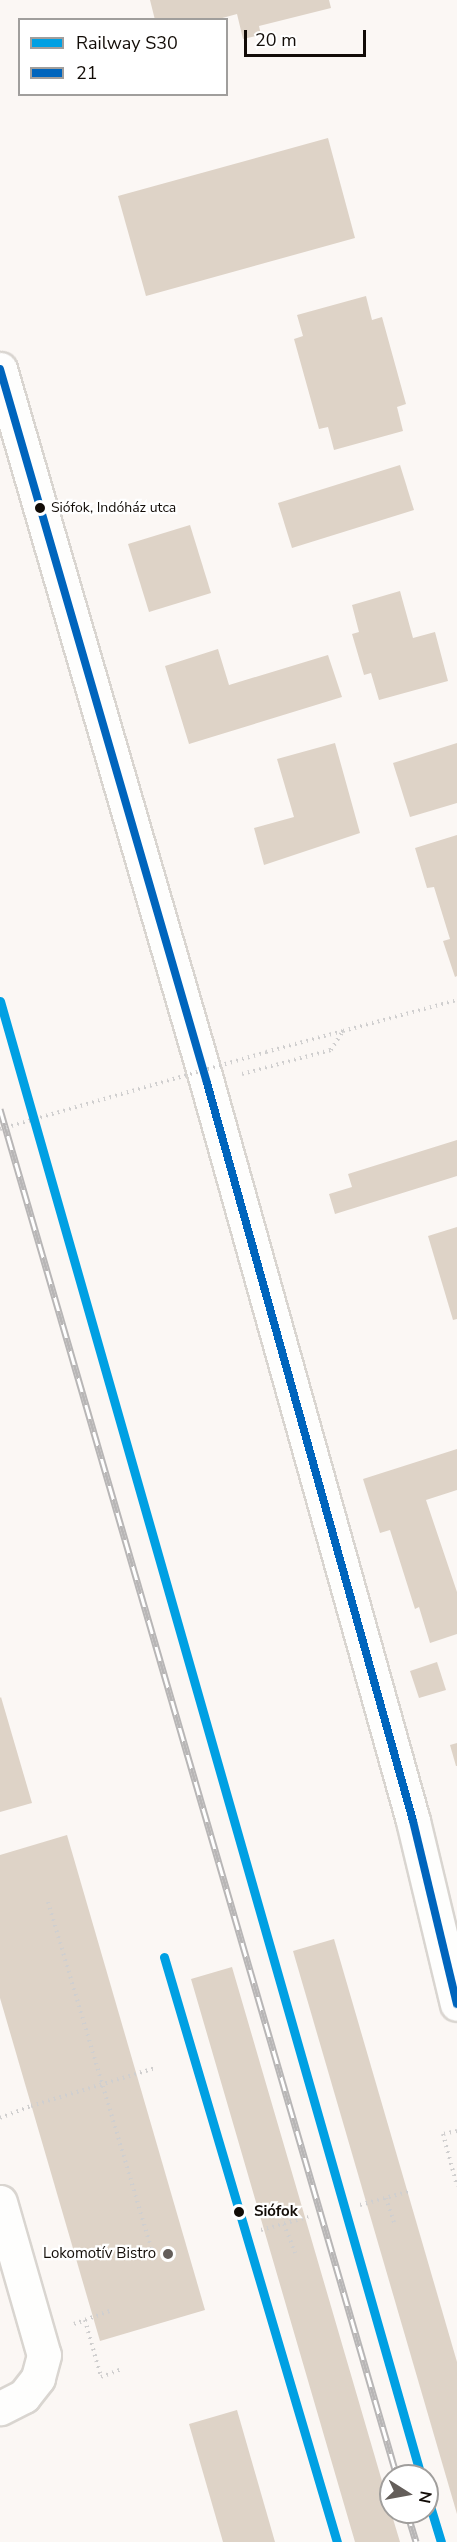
<!DOCTYPE html>
<html>
<head>
<meta charset="utf-8">
<style>
	body { margin:0 }
	#map { position:relative; width:457px; height:2542px; overflow:hidden; background:#fbf7f4; font-family:"Nunito Sans",sans-serif }
	div>[style] { position:absolute }
	[style*='--x'] { left:calc(var(--x)*1px); top:calc(var(--y)*1px); width:calc(var(--w)*1px); rotate:calc(var(--a)*1deg) }
	.building>* { inset:0; background:#ded3c7 }
	.path>* { height:4px; margin-top:-2px; transform-origin:0; background:repeating-linear-gradient(90deg,#d0cfcf 0 1.5px,transparent 0 6px) }
	.roads { filter:drop-shadow(2px 0 #d9d5d0) drop-shadow(-2px 0 #d9d5d0) drop-shadow(0 2px #d9d5d0) drop-shadow(0 -2px #d9d5d0) }
	.minor>* { height:33px; margin:-16.5px; padding:0 16.5px; transform-origin:16.5px; border-radius:16.5px; background:#fefefd }
	.rail>* { height:7px; margin-top:-3.5px; transform-origin:0; background:repeating-linear-gradient(90deg,#fff 0 14px,#b8b6b6 0 28px); box-sizing:border-box; border-block:2px solid #b8b6b6 }
	.path-bridge>* { height:4px; margin-top:-2px; transform-origin:0; background:repeating-linear-gradient(90deg,#d0cfcf 0 1.5px,transparent 0 6px) }
	.bus-1>* { height:8px; margin:-4px; padding:0 4px; transform-origin:4px; border-radius:4px; background:#0065bd }
	.rail-1>* { height:9px; margin:-4.5px; padding:0 4.5px; transform-origin:4.5px; border-radius:4.5px; background:#00a0e3 }
	.dots>* { width:16px; height:16px; translate:-50% -50%; box-sizing:border-box; border:3px solid #fff; border-radius:50% }
	span { translate:-50% -50%; white-space:nowrap; text-align:center; line-height:1.15; -webkit-text-stroke:4.5px #fff; paint-order:stroke }
	.bus-label { font-size:14px; color:#120c07 }
	.left { translate:0 -50%; text-align:left }
	.stop-label { font-size:15px; color:#120c07; font-weight:700 }
	.poi-label { font-size:15px; color:#120c07 }
	.right { translate:-100% -50%; text-align:right }
	.legend { position:absolute; left:18px; top:18px; width:210px; height:78px; box-sizing:border-box; background:#fff; border:2px solid #a09e9c; margin:0; padding:8px 10px; list-style:none; font-size:18px; color:#120c07 }
	.legend li { display:flex; align-items:center; gap:12px; height:30px }
	.legend b { width:30px; border:2px solid #a09e9c }
	.north { position:absolute; left:379px; top:2464px; width:60px; height:60px; box-sizing:border-box; background:#fff; border:2px solid #a09e9c; border-radius:50%; rotate:101deg; font-size:16px; font-weight:700; line-height:24px; text-align:center; color:#120c07 }
	.north::after { content:''; display:block; margin:auto; width:21px; height:27px; background:#645e5a; clip-path:polygon(50% 0,100% 100%,50% 72%,0 100%) }
	.scale { position:absolute; left:244px; top:30px; width:122px; height:27px; box-sizing:border-box; border:3px solid #120c07; border-top:0; padding-left:8px; font-size:18px; line-height:21px; white-space:nowrap; color:#120c07; -webkit-text-stroke:4px #fff; paint-order:stroke }
</style>
</head>
<body>
<div id="map">
	<div class="building">
		<div style="clip-path:polygon(150px 0,329px 0,331px 8px,259px 26px,261px 35px,243px 39px,237px 14px,215px 20px,155px 20px)"></div>
		<div style="clip-path:polygon(328px 138px,355px 238px,146px 296px,118px 196px)"></div>
		<div style="clip-path:polygon(366px 296px,372px 320px,382px 317px,406px 404px,397px 407px,403px 431px,334px 450px,328px 427px,319px 429px,294px 339px,303px 336px,297px 315px)"></div>
		<div style="clip-path:polygon(400px 465px,414px 510px,292px 548px,278px 503px)"></div>
		<div style="clip-path:polygon(190px 525px,211px 593px,149px 612px,128px 544px)"></div>
		<div style="clip-path:polygon(400px 591px,413px 638px,435px 632px,448px 681px,379px 700px,371px 673px,364px 675px,352px 634px,359px 632px,352px 605px)"></div>
		<div style="clip-path:polygon(218px 649px,229px 685px,328px 655px,342px 697px,189px 744px,165px 666px)"></div>
		<div style="clip-path:polygon(335px 743px,360px 833px,264px 865px,254px 828px,294px 817px,277px 759px)"></div>
		<div style="clip-path:polygon(457px 743px,457px 803px,410px 817px,393px 763px)"></div>
		<div style="clip-path:polygon(457px 835px,457px 976px,455px 977px,443px 941px,450px 939px,434px 887px,427px 888px,415px 848px)"></div>
		<div style="clip-path:polygon(457px 1140px,457px 1176px,335px 1214px,329px 1194px,352px 1187px,348px 1174px)"></div>
		<div style="clip-path:polygon(457px 1227px,457px 1319px,453px 1320px,428px 1236px)"></div>
		<div style="clip-path:polygon(457px 1449px,457px 1490px,426px 1500px,457px 1592px,457px 1634px,430px 1643px,419px 1607px,415px 1609px,390px 1530px,380px 1533px,363px 1479px)"></div>
		<div style="clip-path:polygon(437px 1662px,446px 1690px,419px 1698px,410px 1671px)"></div>
		<div style="clip-path:polygon(1px 1697px,32px 1803px,0 1812px,0 1698px)"></div>
		<div style="clip-path:polygon(457px 1743px,457px 1766px,456px 1766px,450px 1745px)"></div>
		<div style="clip-path:polygon(67px 1835px,205px 2310px,100px 2341px,0 1998px,0 1855px)"></div>
		<div style="clip-path:polygon(334px 1939px,457px 2362px,457px 2514px,293px 1951px)"></div>
		<div style="clip-path:polygon(232px 1967px,391px 2512px,400px 2542px,355px 2542px,191px 1979px)"></div>
		<div style="clip-path:polygon(237px 2410px,275px 2542px,223px 2542px,189px 2424px)"></div>
	</div>
	<div class="path">
		<div style="--x:266;--y:1052;--w:80;--a:-15.3"></div>
		<div style="--x:242;--y:1074;--w:92;--a:-15.1"></div>
		<div style="--x:331;--y:1050;--w:22;--a:-58"></div>
		<div style="--x:343;--y:1031;--w:118;--a:-15.2"></div>
		<div style="--x:48;--y:1902;--w:375;--a:73.4"></div>
		<div style="--x:0;--y:2118;--w:33;--a:-21"></div>
		<div style="--x:31;--y:2106;--w:130;--a:-17"></div>
		<div style="--x:457;--y:2131;--w:14;--a:168"></div>
		<div style="--x:443;--y:2134;--w:54;--a:74.9"></div>
		<div style="--x:386;--y:2198;--w:26;--a:72"></div>
		<div style="--x:360;--y:2205;--w:52;--a:-15.6"></div>
		<div style="--x:284;--y:2224;--w:31;--a:69"></div>
		<div style="--x:261;--y:2230;--w:49;--a:-15.5"></div>
		<div style="--x:85;--y:2320;--w:59;--a:74.3"></div>
		<div style="--x:101;--y:2377;--w:22;--a:-21"></div>
		<div style="--x:74;--y:2324;--w:38;--a:-20"></div>
	</div>
	<div class="roads">
		<div class="minor">
			<div style="--x:0;--y:369;--w:743;--a:73.83"></div>
			<div style="--x:207;--y:1083;--w:766;--a:74.4"></div>
			<div style="--x:413;--y:1821;--w:188;--a:76.5"></div>
			<div style="--x:0;--y:2202;--w:159;--a:74"></div>
			<div style="--x:44;--y:2355;--w:24;--a:105"></div>
			<div style="--x:38;--y:2378;--w:23;--a:128"></div>
			<div style="--x:24;--y:2396;--w:27;--a:153"></div>
		</div>
	</div>
	<div class="rail">
		<div style="--x:0;--y:1109;--w:1423;--a:73.81"></div>
		<div style="--x:407;--y:2512;--w:31;--a:73"></div>
	</div>
	<div class="path-bridge">
		<div style="--x:0;--y:1129;--w:277;--a:-16.1"></div>
	</div>
	<div class="bus-1">
		<div style="--x:0;--y:369;--w:743;--a:73.83"></div>
		<div style="--x:207;--y:1083;--w:766;--a:74.4"></div>
		<div style="--x:413;--y:1821;--w:188;--a:76.5"></div>
	</div>
	<div class="rail-1">
		<div style="--x:0;--y:1001;--w:1534;--a:74.07"></div>
		<div style="--x:164;--y:1957;--w:610;--a:73.53"></div>
		<div style="--x:427;--y:2496;--w:48;--a:73.1"></div>
	</div>
	<div class="dots">
		<div style="left:40px;top:508px;background:#120c07"></div>
		<div style="left:239px;top:2212px;background:#120c07"></div>
		<div style="left:168px;top:2254px;background:#645e5a"></div>
	</div>
	<div class="bus-label">
		<span class="left" style="left:51px;top:508px">Siófok, Indóház utca</span>
	</div>
	<div class="stop-label">
		<span class="left" style="left:254px;top:2212px">Siófok</span>
	</div>
	<div class="poi-label">
		<span class="right" style="left:156px;top:2254px">Lokomotív Bistro</span>
	</div>
	<ul class="legend">
	<li><b style="height:8px;background:#00a0e3"></b>Railway S30</li>
	<li><b style="height:8px;background:#0065bd"></b>21</li>
	</ul>
	<div class="north">N</div>
	<div class="scale">20 m</div>
</div>
</body>
</html>
